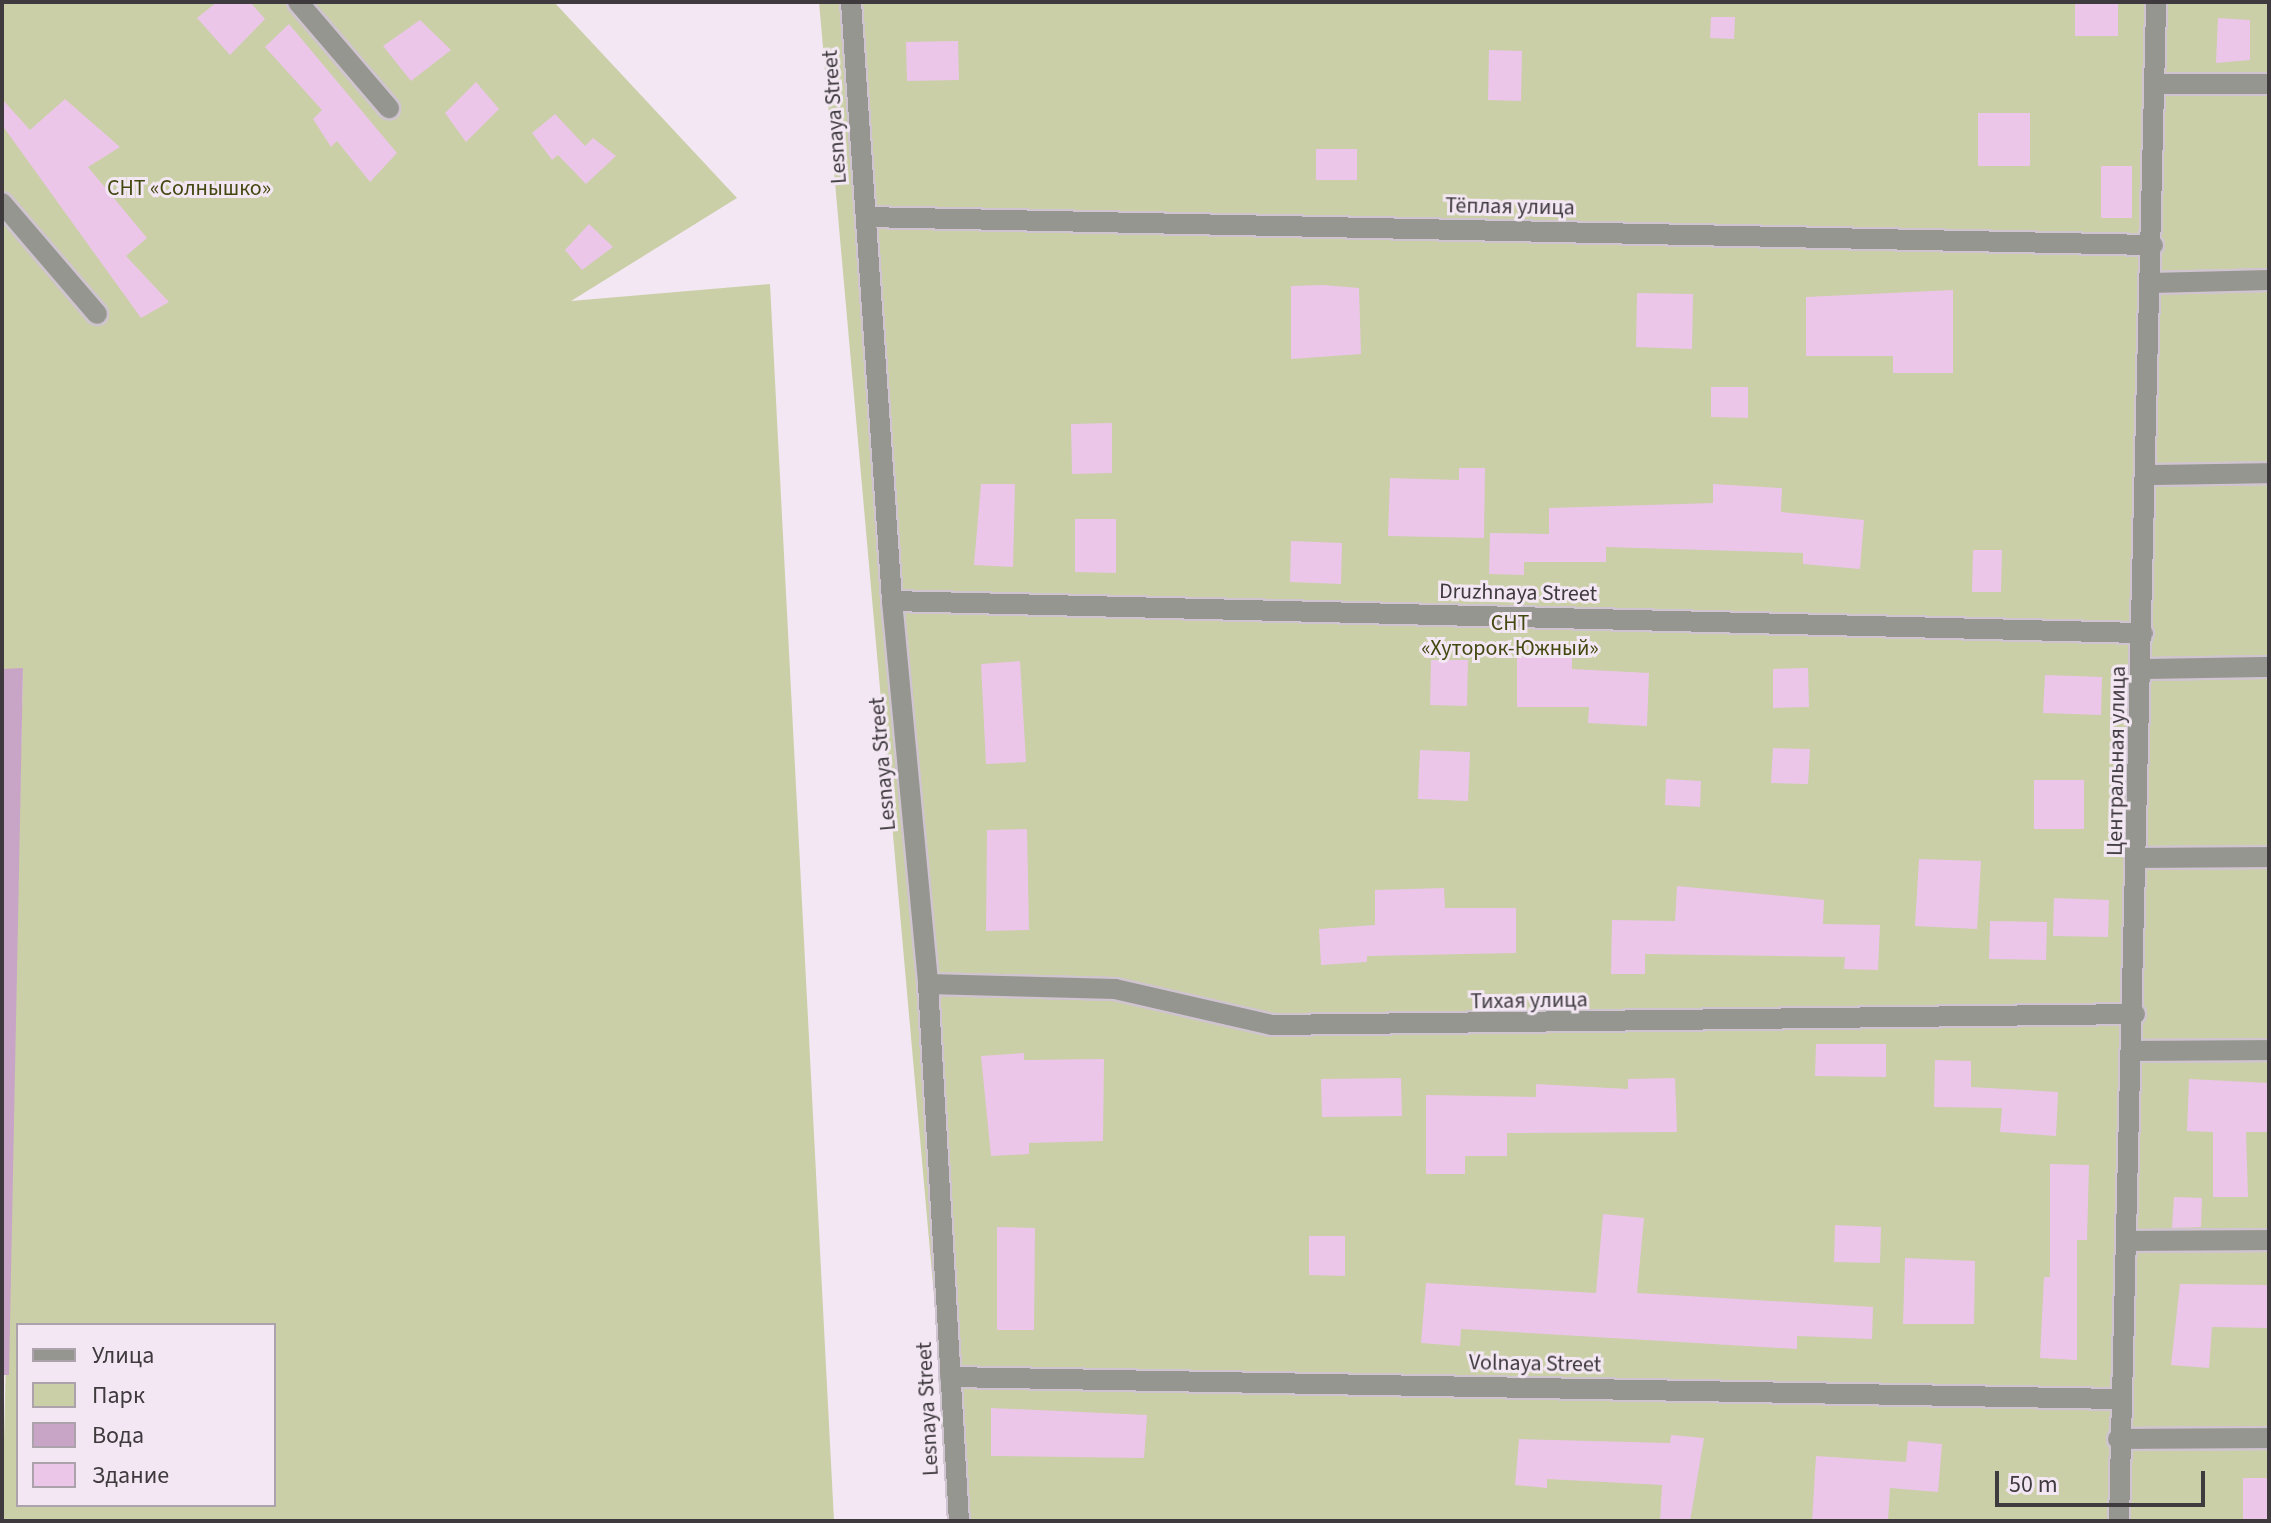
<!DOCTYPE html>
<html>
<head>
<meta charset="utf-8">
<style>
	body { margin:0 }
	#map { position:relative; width:2271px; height:1523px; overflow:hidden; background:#f3e7f3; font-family:"Source Sans 3",sans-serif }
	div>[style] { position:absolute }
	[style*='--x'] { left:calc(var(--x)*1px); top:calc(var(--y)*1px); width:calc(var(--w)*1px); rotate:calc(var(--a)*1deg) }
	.green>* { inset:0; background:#cacfa7 }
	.water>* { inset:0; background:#c8a4c7 }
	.building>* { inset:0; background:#ebc6e9 }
	.roads { filter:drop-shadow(2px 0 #cfc4cf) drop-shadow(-2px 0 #cfc4cf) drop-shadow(0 2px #cfc4cf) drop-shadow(0 -2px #cfc4cf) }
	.minor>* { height:20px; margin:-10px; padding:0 10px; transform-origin:10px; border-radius:10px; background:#959690 }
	span { translate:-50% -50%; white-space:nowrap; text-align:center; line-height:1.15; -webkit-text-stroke:6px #f3e7f3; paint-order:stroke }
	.street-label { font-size:22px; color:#3e3a3e }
	.park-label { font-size:22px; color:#434811 }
	.frame { position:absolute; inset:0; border:4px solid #3e3a3e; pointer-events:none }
	.legend { position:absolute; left:16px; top:1323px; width:260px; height:184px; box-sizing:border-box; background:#f3e7f3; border:2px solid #aba2ab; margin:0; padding:10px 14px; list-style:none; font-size:24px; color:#3e3a3e }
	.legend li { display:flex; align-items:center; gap:16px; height:40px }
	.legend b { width:40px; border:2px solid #aba2ab }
	.scale { position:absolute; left:1995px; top:1471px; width:210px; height:36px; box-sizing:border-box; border:4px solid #3e3a3e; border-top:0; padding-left:10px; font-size:24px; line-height:28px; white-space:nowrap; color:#3e3a3e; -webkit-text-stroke:6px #f3e7f3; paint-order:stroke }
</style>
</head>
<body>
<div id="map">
	<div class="green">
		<div style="clip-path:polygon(evenodd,2px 2px,554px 2px,737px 198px,571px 301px,770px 284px,834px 1521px,2px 1521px,23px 669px,2px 669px,2px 2px,18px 1325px,274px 1325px,274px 1505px,18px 1505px,18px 1325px)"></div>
		<div style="clip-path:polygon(819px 2px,2269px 2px,2269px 1521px,954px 1521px)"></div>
	</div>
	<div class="water">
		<div style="clip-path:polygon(23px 668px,9px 1375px,2px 1375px,2px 669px)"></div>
	</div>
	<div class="building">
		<div style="clip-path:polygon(217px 2px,250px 2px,265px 19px,230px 55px,197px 18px)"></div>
		<div style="clip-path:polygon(2075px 2px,2118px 2px,2118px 36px,2075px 36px)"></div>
		<div style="clip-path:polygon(1711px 17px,1735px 17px,1734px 39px,1710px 38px)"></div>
		<div style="clip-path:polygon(2218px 18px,2250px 20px,2250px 60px,2216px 63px)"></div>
		<div style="clip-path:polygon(420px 20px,451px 50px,411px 81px,383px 46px)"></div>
		<div style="clip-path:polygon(289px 24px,397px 153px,370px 182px,337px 141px,331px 147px,313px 119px,322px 110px,265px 47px)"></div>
		<div style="clip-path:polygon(958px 41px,959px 80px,907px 81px,906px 42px)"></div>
		<div style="clip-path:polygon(1489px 50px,1522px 51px,1521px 101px,1488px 100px)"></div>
		<div style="clip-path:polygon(476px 82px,499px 109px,466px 142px,445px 113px)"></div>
		<div style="clip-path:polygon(2px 99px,30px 130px,65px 99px,120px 147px,88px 167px,147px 238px,126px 256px,169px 302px,141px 318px,2px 125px)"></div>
		<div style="clip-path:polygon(1978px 113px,2030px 113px,2030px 166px,1978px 166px)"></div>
		<div style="clip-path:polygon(555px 114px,585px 146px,593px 138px,616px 156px,586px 184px,558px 155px,552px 160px,532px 133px)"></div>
		<div style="clip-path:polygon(1316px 149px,1357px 149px,1357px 180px,1316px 180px)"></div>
		<div style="clip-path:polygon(2101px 166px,2132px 166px,2132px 218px,2101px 218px)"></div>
		<div style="clip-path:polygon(589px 224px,613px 247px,582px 270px,565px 250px)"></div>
		<div style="clip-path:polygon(1323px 285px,1359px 288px,1361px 354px,1291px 359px,1291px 286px)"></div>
		<div style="clip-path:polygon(1953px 290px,1953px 373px,1893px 373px,1893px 356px,1806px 356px,1806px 297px)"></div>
		<div style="clip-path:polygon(1637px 293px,1693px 294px,1692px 349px,1636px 347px)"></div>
		<div style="clip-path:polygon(1711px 387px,1748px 387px,1748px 418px,1711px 417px)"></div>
		<div style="clip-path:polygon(1112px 423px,1112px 473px,1072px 474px,1071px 424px)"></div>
		<div style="clip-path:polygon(1459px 468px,1485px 468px,1484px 538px,1388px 536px,1390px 478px,1459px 480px)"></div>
		<div style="clip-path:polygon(981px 484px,1015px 484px,1013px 567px,974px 565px)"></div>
		<div style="clip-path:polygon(1713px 484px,1782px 488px,1781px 512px,1864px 520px,1860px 569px,1803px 564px,1803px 553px,1606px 547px,1606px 562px,1524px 562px,1524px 575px,1489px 574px,1490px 533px,1549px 534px,1549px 508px,1713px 503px)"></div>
		<div style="clip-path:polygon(1075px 519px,1116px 519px,1116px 573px,1075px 572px)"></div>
		<div style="clip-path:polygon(1291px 541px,1342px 543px,1341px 584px,1290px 582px)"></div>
		<div style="clip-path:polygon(1973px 550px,2002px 550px,2001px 592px,1972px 592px)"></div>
		<div style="clip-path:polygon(1517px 657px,1572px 657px,1572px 669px,1649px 673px,1647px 726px,1588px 723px,1589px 707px,1517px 707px)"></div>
		<div style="clip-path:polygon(1431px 660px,1468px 660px,1467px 706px,1430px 705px)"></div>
		<div style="clip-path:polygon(1020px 661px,1026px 762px,986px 764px,981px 664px)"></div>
		<div style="clip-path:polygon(1808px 668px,1809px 707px,1773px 708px,1773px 669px)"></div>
		<div style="clip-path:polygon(2045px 675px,2102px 677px,2101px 715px,2043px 713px)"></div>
		<div style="clip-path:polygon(1773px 748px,1810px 749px,1808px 784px,1771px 783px)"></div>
		<div style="clip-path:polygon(1420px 750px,1470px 752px,1468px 801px,1418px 799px)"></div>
		<div style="clip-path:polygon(1666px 779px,1701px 781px,1700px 807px,1665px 805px)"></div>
		<div style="clip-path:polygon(2034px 780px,2084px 780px,2084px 829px,2034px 829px)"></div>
		<div style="clip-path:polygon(1027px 829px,1029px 930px,986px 931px,987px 830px)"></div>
		<div style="clip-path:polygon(1919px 859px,1981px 861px,1977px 929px,1915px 926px)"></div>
		<div style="clip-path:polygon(1677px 886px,1824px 900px,1823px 924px,1880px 925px,1878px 970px,1844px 969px,1845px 957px,1645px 954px,1645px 974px,1611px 974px,1612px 920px,1675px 921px)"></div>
		<div style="clip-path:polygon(1444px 888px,1445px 908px,1516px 908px,1516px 953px,1367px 956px,1367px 962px,1321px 965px,1319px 929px,1375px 925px,1375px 890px)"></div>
		<div style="clip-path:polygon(2054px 898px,2109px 900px,2108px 937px,2053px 936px)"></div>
		<div style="clip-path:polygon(1990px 921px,2047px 922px,2046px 960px,1989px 959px)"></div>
		<div style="clip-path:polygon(1816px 1044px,1886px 1044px,1886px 1077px,1815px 1076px)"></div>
		<div style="clip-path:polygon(1024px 1053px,1024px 1060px,1104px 1059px,1103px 1141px,1029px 1143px,1029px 1154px,991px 1156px,981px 1056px)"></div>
		<div style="clip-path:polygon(1935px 1060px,1971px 1061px,1971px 1087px,2058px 1092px,2056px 1136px,2000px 1132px,2002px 1108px,1934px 1107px)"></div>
		<div style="clip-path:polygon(1401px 1078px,1402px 1116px,1322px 1117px,1321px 1079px)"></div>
		<div style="clip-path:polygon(1675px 1078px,1677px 1132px,1507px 1133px,1507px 1156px,1465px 1156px,1465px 1174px,1426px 1174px,1426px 1095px,1536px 1097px,1536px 1084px,1628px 1089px,1628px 1079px)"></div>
		<div style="clip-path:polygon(2189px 1079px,2269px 1083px,2269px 1132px,2246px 1132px,2248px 1197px,2213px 1197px,2213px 1132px,2187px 1131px)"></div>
		<div style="clip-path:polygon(2050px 1164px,2089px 1165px,2087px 1240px,2077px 1240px,2077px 1360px,2040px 1358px,2044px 1277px,2050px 1277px)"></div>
		<div style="clip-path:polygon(2174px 1197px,2202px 1198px,2201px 1227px,2172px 1228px)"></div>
		<div style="clip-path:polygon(1603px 1214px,1644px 1218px,1637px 1293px,1873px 1307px,1872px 1339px,1797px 1336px,1797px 1349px,1461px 1329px,1460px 1346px,1421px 1343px,1426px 1283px,1596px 1293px)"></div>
		<div style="clip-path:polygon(1835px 1225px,1881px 1227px,1880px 1263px,1834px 1262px)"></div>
		<div style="clip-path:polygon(997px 1227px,1035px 1228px,1034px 1330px,997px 1330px)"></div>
		<div style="clip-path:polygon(1309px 1236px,1345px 1236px,1345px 1276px,1309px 1275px)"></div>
		<div style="clip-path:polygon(1905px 1258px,1975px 1261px,1974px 1324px,1903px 1324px)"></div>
		<div style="clip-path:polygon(2180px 1284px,2269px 1285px,2269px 1328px,2212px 1327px,2209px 1368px,2171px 1365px)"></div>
		<div style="clip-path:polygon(991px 1408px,1147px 1415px,1144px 1458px,991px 1456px)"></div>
		<div style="clip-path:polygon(1671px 1435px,1704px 1438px,1690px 1521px,1660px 1521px,1662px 1485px,1547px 1479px,1547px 1488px,1515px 1485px,1519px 1439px,1670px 1443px)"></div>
		<div style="clip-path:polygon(1908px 1441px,1942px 1444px,1938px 1492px,1890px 1488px,1888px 1521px,1812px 1521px,1816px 1456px,1906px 1462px)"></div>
		<div style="clip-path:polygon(2243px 1478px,2269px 1478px,2269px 1521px,2243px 1521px)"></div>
	</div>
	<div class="roads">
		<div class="minor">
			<div style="--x:298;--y:2;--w:140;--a:49.4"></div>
			<div style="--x:851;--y:2;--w:600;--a:86.08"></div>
			<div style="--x:892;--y:601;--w:385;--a:84.6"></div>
			<div style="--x:928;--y:984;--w:538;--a:86.7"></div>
			<div style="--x:2156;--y:84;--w:113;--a:0"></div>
			<div style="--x:2;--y:203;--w:146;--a:49.4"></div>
			<div style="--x:866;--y:217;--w:1287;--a:1.25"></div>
			<div style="--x:2151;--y:283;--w:118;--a:-1.5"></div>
			<div style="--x:2148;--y:475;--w:121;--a:-0.9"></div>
			<div style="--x:892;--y:601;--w:1251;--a:1.47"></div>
			<div style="--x:2141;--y:669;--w:128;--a:-0.9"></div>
			<div style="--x:2140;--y:858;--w:129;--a:-0.4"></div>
			<div style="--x:928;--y:984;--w:187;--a:1.5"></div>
			<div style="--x:1115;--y:989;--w:161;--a:12.9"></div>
			<div style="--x:1272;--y:1025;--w:863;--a:-0.73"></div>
			<div style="--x:2135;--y:1051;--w:134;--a:-0.4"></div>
			<div style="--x:2128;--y:1241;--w:141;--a:-0.4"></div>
			<div style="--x:950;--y:1377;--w:1169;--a:1.08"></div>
			<div style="--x:2118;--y:1439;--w:151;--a:-0.4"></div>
			<div style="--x:2119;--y:1521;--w:1519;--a:-88.6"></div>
		</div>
	</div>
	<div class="street-label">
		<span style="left:835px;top:117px;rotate:-94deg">Lesnaya Street</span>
		<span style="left:1510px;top:207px;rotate:1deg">Тёплая улица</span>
		<span style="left:1518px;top:593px;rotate:1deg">Druzhnaya Street</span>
		<span style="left:2117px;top:761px;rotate:-89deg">Центральная улица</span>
		<span style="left:883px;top:764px;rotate:-95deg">Lesnaya Street</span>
		<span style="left:1529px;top:1001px;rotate:-1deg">Тихая улица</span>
		<span style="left:1535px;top:1364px;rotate:1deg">Volnaya Street</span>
		<span style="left:928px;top:1409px;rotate:-93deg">Lesnaya Street</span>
	</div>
	<div class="park-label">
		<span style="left:189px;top:189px">СНТ «Солнышко»</span>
		<span style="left:1510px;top:636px">СНТ<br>«Хуторок-Южный»</span>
	</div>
	<div class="frame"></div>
	<ul class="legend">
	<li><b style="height:10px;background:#959690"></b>Улица</li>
	<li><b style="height:22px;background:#cacfa7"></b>Парк</li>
	<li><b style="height:22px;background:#c8a4c7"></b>Вода</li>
	<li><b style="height:22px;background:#ebc6e9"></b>Здание</li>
	</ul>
	<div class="scale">50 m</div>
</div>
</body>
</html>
